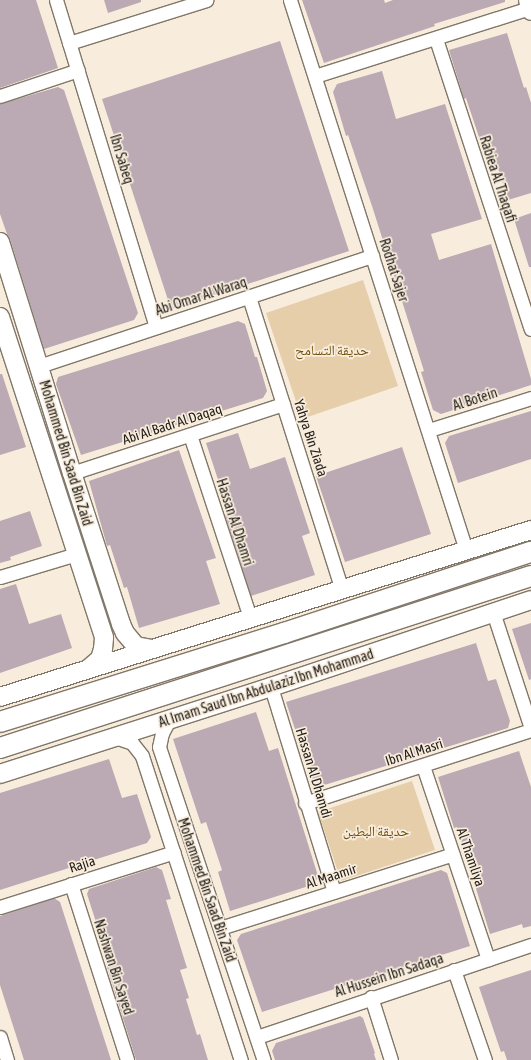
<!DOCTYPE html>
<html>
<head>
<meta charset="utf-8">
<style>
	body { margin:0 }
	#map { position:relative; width:531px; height:1060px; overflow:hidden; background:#f8eddd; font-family:"Asap Condensed","Noto Naskh Arabic",sans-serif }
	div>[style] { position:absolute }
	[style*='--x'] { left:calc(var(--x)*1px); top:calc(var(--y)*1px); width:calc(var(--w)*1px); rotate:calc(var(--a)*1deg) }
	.green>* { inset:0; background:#e6ceaa }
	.building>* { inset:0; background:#bba9b3 }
	.roads { filter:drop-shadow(1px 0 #817769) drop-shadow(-1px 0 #817769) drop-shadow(0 1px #817769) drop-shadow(0 -1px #817769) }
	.street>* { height:13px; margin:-6.5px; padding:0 6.5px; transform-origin:6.5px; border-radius:6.5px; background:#fff }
	.secondary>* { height:18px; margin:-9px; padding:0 9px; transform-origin:9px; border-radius:9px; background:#fff }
	.primary>* { height:20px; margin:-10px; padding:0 10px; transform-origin:10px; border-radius:10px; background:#fff }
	span { translate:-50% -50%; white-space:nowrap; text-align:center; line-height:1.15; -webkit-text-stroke:3.5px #f8eddd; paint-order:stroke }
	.street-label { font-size:14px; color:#211d17 }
	.park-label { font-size:14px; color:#714f0a }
</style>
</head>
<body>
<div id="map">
	<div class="green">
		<div style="clip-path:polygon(363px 280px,398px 386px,302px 419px,266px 313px)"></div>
		<div style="clip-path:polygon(412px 781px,435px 850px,341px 881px,318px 812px)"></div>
	</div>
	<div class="building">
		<div style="clip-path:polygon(0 0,36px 0,58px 68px,0 88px)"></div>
		<div style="clip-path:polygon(104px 0,141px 0,141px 2px,108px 13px)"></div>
		<div style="clip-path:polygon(302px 0,384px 0,385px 3px,393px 0,505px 0,505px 2px,434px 24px,435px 26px,324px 63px)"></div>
		<div style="clip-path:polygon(507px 33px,524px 88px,526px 87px,531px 103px,531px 193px,508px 200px,491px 146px,483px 149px,466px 98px,464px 99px,449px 50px)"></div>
		<div style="clip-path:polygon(280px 41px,349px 251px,171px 309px,102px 99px)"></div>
		<div style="clip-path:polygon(382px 71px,396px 119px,445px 104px,482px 219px,431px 234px,439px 260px,491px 244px,531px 379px,531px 385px,441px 414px,433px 410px,421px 372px,424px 371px,373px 209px,348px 135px,346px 136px,333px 92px,337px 84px)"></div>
		<div style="clip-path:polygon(58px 87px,64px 90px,138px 313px,134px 320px,44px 349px,10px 239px,7px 234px,0 214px,0 104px)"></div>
		<div style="clip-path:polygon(531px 213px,531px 267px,529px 267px,514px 219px)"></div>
		<div style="clip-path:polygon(238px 321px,245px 324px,255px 357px,257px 357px,267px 391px,263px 398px,81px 455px,56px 384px,58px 377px)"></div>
		<div style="clip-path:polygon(0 374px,2px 374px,26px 447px,0 455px)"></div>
		<div style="clip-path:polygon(531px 411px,531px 459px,458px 483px,445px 443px,449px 436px)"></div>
		<div style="clip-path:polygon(238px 433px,250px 469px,285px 457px,310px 533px,302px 536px,315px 575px,251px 596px,225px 515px,229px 513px,206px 443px)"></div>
		<div style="clip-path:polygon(402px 447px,431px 534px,345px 562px,316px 476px)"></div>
		<div style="clip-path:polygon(179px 450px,216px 558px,206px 561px,220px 604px,139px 628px,127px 587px,124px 588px,110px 545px,107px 546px,89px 481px)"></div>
		<div style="clip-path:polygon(30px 511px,42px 546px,10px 557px,11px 560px,0 563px,0 521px)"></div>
		<div style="clip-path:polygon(16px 584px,29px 624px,61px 614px,72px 648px,0 673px,0 589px)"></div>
		<div style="clip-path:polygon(531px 623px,531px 679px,529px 680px,512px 629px)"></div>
		<div style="clip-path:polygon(476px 643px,488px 681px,496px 679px,510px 721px,508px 728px,318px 787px,313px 783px,286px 702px)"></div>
		<div style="clip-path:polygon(256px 712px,269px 751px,278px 748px,318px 876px,315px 884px,230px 911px,218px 872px,222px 870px,206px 822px,201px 824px,173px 739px)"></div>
		<div style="clip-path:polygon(519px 751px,531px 787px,531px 926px,523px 928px,522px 924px,490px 934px,457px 827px,454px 828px,438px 777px)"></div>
		<div style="clip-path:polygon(109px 759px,122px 798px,137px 794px,151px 837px,147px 843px,0 890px,0 793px)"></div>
		<div style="clip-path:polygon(156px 867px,162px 870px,171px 899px,166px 900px,187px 968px,180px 970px,189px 998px,186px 999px,197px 1035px,200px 1034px,208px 1060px,136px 1060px,107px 967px,110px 966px,87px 894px,89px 889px)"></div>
		<div style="clip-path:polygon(441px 870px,447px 873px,470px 946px,262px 1012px,237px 940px,241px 934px)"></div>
		<div style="clip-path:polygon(54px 898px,60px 902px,111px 1060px,24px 1060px,0 985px,0 916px)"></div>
		<div style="clip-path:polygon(531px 970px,531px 1060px,507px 1060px,504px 1051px,501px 1052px,479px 987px)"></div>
		<div style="clip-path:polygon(360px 1016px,363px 1018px,375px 1053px,374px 1054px,376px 1060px,275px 1060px,272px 1051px,276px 1043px)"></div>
	</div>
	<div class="roads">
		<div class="street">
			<div style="--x:56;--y:0;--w:342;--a:73"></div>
			<div style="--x:290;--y:0;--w:577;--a:72.26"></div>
			<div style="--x:436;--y:39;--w:305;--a:71.9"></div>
			<div style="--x:69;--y:43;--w:144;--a:-17.4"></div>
			<div style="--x:315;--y:76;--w:225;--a:-17.6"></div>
			<div style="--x:0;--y:96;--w:82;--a:-18.4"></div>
			<div style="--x:249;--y:297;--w:307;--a:72.4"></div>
			<div style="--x:39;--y:366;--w:351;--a:-18.3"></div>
			<div style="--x:429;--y:430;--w:107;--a:-17.4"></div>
			<div style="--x:190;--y:435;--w:193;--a:71.8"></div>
			<div style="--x:72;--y:473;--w:222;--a:-18.1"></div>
			<div style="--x:0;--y:577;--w:79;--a:-16.8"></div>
			<div style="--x:493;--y:612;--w:122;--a:71.9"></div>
			<div style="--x:271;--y:687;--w:214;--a:72.9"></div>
			<div style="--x:169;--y:720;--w:15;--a:118"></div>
			<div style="--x:162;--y:733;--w:14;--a:102"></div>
			<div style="--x:159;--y:747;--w:330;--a:71.5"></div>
			<div style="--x:115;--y:737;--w:18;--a:19"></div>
			<div style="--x:132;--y:743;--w:16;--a:52"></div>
			<div style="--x:142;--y:756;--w:320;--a:72"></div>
			<div style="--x:423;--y:766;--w:204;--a:71.4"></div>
			<div style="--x:305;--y:803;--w:237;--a:-17.9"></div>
			<div style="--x:71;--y:884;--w:185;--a:72.3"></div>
			<div style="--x:0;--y:907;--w:182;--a:-17.5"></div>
			<div style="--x:220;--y:928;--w:244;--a:-17.6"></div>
			<div style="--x:454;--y:970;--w:95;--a:71"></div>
			<div style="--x:371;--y:997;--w:66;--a:72.4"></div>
			<div style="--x:0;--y:1037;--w:24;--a:73"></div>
			<div style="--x:257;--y:1037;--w:289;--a:-18.6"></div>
		</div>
		<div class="secondary">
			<div style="--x:528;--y:0;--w:11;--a:75"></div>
			<div style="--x:0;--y:242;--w:242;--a:72.7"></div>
			<div style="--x:72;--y:473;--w:159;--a:72"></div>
			<div style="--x:121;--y:624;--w:10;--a:66"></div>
			<div style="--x:125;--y:633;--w:17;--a:50"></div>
			<div style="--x:136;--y:646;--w:15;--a:11"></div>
			<div style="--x:0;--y:317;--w:337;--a:72"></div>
			<div style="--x:104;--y:638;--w:11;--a:95"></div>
			<div style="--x:103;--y:649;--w:10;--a:107"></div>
			<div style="--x:100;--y:659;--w:16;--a:140"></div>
			<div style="--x:0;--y:697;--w:557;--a:-17.46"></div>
			<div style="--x:0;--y:774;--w:285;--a:-17.8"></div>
			<div style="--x:271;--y:687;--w:274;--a:-18.5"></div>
		</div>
		<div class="primary">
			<div style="--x:0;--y:722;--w:298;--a:-17.4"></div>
			<div style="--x:284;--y:633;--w:260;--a:-18.2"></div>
			<div style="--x:0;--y:748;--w:558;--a:-17.95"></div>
		</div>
	</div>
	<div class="street-label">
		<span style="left:122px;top:159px;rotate:73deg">Ibn Sabeq</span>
		<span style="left:498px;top:179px;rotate:72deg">Rabiea Al Thaqafi</span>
		<span style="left:394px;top:270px;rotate:72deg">Rodhat Sajer</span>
		<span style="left:201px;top:296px;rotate:-18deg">Abi Omar Al Waraq</span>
		<span style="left:475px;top:399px;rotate:-18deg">Al Botein</span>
		<span style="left:172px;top:424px;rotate:-18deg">Abi Al Badr Al Daqaq</span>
		<span style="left:311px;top:438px;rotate:72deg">Yahya Bin Ziada</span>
		<span style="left:66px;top:453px;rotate:73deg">Mohammed Bin Saad Bin Zaid</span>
		<span style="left:235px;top:522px;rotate:72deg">Hassan Al Dhamri</span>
		<span style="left:266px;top:688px;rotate:-18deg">Al Imam Saud Ibn Abdulaziz Ibn Mohammad</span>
		<span style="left:414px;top:752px;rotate:-18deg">Ibn Al Masri</span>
		<span style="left:314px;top:773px;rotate:73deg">Hassan Al Dhamdi</span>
		<span style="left:471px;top:857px;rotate:71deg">Al Thamliya</span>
		<span style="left:82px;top:864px;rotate:-18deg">Rajia</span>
		<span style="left:331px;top:876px;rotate:-18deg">Al Maamir</span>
		<span style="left:207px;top:890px;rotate:71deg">Mohammed Bin Saad Bin Zaid</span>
		<span style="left:114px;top:967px;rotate:72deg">Nashwan Bin Sayed</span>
		<span style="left:389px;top:975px;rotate:-18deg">Al Hussein Ibn Sadaqa</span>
	</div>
	<div class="park-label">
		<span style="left:332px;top:350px">حديقة التسامح</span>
		<span style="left:376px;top:831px">حديقة البطين</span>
	</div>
</div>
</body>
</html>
